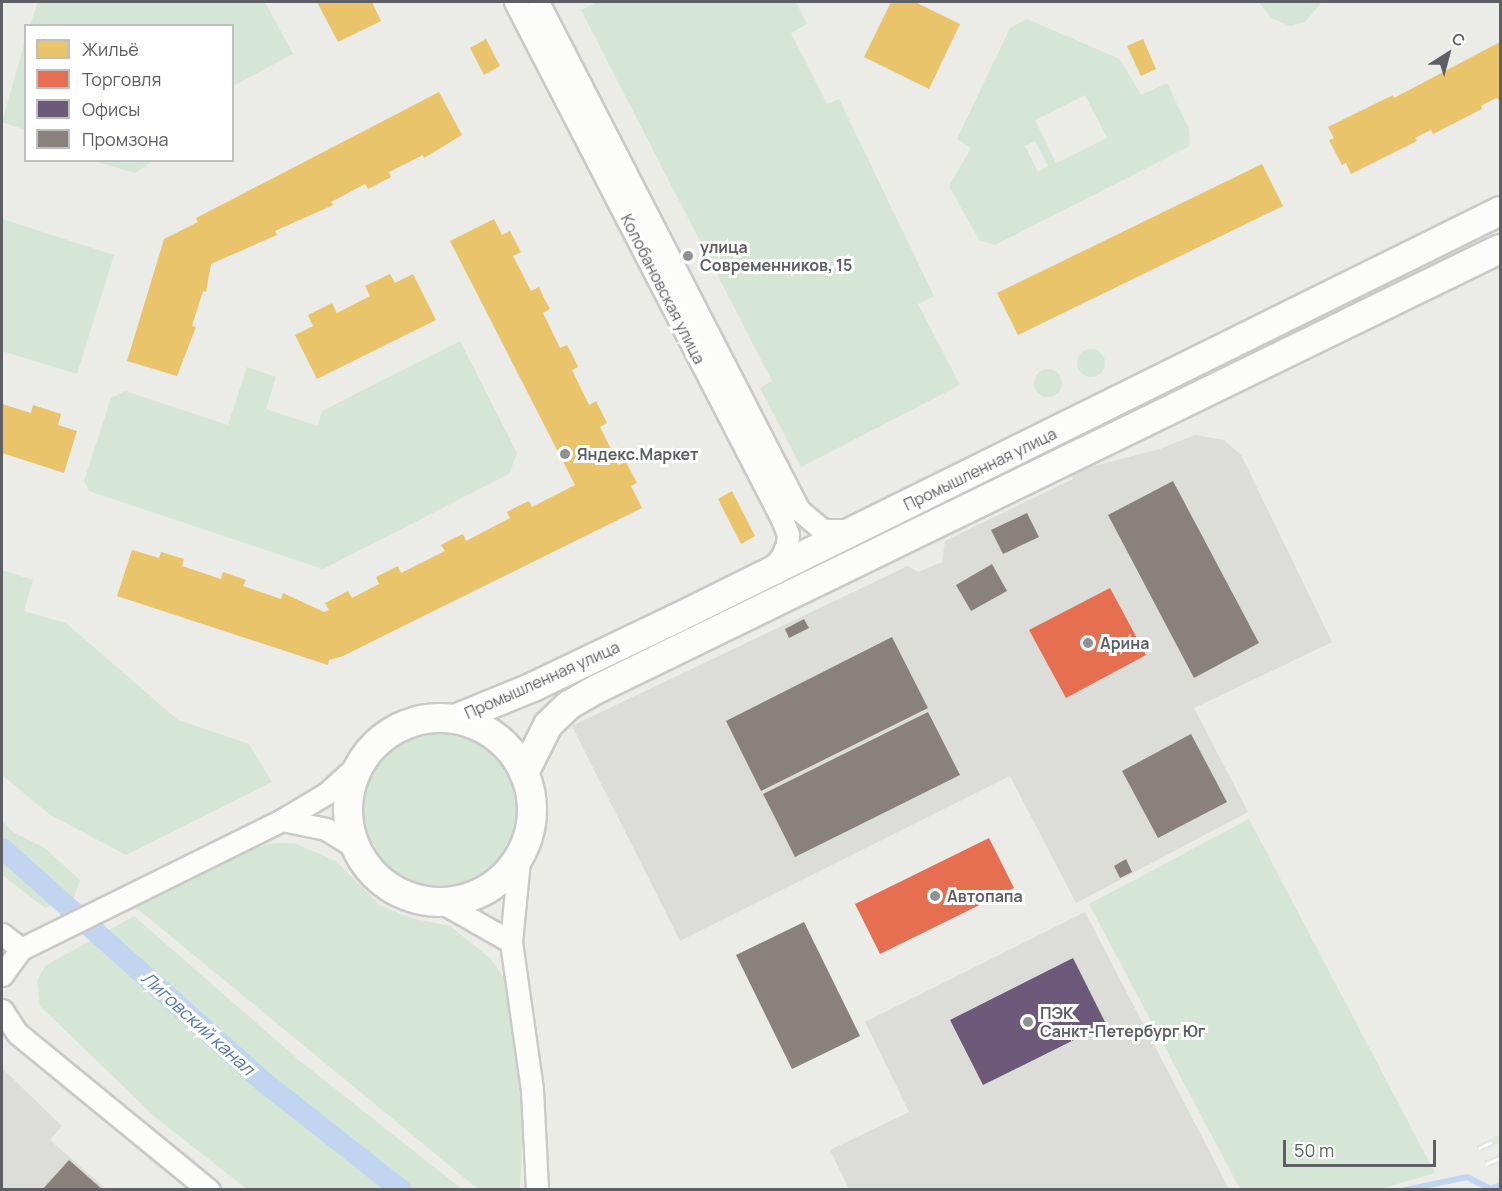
<!DOCTYPE html>
<html>
<head>
<meta charset="utf-8">
<style>
	body { margin:0 }
	#map { position:relative; width:1502px; height:1191px; overflow:hidden; background:#ebebe7; font-family:Manrope,sans-serif }
	div>[style] { position:absolute }
	[style*='--x'] { left:calc(var(--x)*1px); top:calc(var(--y)*1px); width:calc(var(--w)*1px); rotate:calc(var(--a)*1deg) }
	.industrial>* { inset:0; background:#dcdcd8 }
	.green>* { inset:0; background:#d6e6d6 }
	.round { border-radius:50% }
	.homes>* { inset:0; background:#e9c46a }
	.shops>* { inset:0; background:#e76f51 }
	.offices>* { inset:0; background:#6d597a }
	.industry>* { inset:0; background:#8a817c }
	.stream>* { height:6px; margin:-3px; padding:0 3px; transform-origin:3px; border-radius:3px; background:#c1d5f0 }
	.canal>* { height:21px; margin:-10.5px; padding:0 10.5px; transform-origin:10.5px; border-radius:10.5px; background:#c1d5f0 }
	.roads { filter:drop-shadow(2px 0 #c9c9c9) drop-shadow(-2px 0 #c9c9c9) drop-shadow(0 2px #c9c9c9) drop-shadow(0 -2px #c9c9c9) }
	.street>* { height:21px; margin:-10.5px; padding:0 10.5px; transform-origin:10.5px; border-radius:10.5px; background:#fcfcfb }
	.secondary>* { height:28px; margin:-14px; padding:0 14px; transform-origin:14px; border-radius:14px; background:#fcfcfb }
	.secondary>.ring { margin:-14px; padding:0; box-sizing:content-box; background:none; border:28px solid #fcfcfb; border-radius:50% }
	.rail>* { height:7px; margin-top:-3.5px; transform-origin:0; background:repeating-linear-gradient(90deg,#fff 0 14px,#e2e3e3 0 28px); box-sizing:border-box; border-block:2px solid #e2e3e3 }
	.dots>* { width:16px; height:16px; translate:-50% -50%; box-sizing:border-box; border:3px solid #fff; border-radius:50% }
	span { translate:-50% -50%; white-space:nowrap; text-align:center; line-height:1.15; -webkit-text-stroke:6px #fff; paint-order:stroke }
	.poi-label { font-size:16px; color:#5d5f64; font-weight:700 }
	.left { translate:0 -50%; text-align:left }
	.street-label { font-size:16px; color:#5d5f64 }
	.water-label { font-size:18px; color:#5575b4; font-style:italic }
	.frame { position:absolute; inset:0; border:3px solid #5d5f64; pointer-events:none }
	.legend { position:absolute; left:24px; top:24px; width:210px; height:138px; box-sizing:border-box; background:#fff; border:2px solid #bebfc1; margin:0; padding:8px 10px; list-style:none; font-size:18px; color:#5d5f64 }
	.legend li { display:flex; align-items:center; gap:12px; height:30px }
	.legend b { width:30px; border:2px solid #bebfc1 }
	.north { position:absolute; left:1418px; top:24px; width:60px; height:60px; -webkit-text-stroke:4px #fff; paint-order:stroke; rotate:36deg; font-size:16px; font-weight:700; line-height:24px; text-align:center; color:#5d5f64 }
	.north::after { content:''; display:block; margin:auto; width:21px; height:27px; background:#5d5f64; clip-path:polygon(50% 0,100% 100%,50% 72%,0 100%) }
	.scale { position:absolute; left:1283px; top:1140px; width:153px; height:27px; box-sizing:border-box; border:3px solid #5d5f64; border-top:0; padding-left:8px; font-size:18px; line-height:21px; white-space:nowrap; color:#5d5f64; -webkit-text-stroke:4px #fff; paint-order:stroke }
</style>
</head>
<body>
<div id="map">
	<div class="industrial">
		<div style="clip-path:polygon(1195px 435px,1224px 440px,1241px 455px,1332px 642px,1194px 708px,1248px 812px,1076px 903px,1010px 776px,680px 941px,572px 726px,908px 566px,918px 572px,942px 562px,945px 541px,1073px 479px,1070px 472px,1160px 449px)"></div>
		<div style="clip-path:polygon(1085px 912px,1229px 1189px,849px 1189px,830px 1150px,909px 1112px,865px 1022px)"></div>
		<div style="clip-path:polygon(2px 1068px,62px 1126px,50px 1140px,106px 1189px,2px 1189px)"></div>
	</div>
	<div class="green">
		<div style="clip-path:polygon(38px 2px,265px 2px,293px 54px,233px 86px,232px 26px,30px 25px)"></div>
		<div style="clip-path:polygon(598px 2px,796px 2px,807px 24px,791px 33px,827px 104px,839px 99px,934px 296px,918px 304px,960px 385px,801px 467px,760px 388px,772px 381px,581px 10px)"></div>
		<div style="clip-path:polygon(1259px 2px,1322px 2px,1305px 22px,1290px 26px,1271px 18px)"></div>
		<div style="clip-path:polygon(evenodd,1027px 19px,1120px 59px,1141px 95px,1167px 83px,1189px 129px,1190px 143px,1188px 147px,995px 245px,979px 240px,949px 186px,971px 148px,957px 139px,1010px 28px,1027px 19px,1085px 95px,1107px 138px,1056px 163px,1035px 120px,1085px 95px,1027px 19px,1035px 141px,1048px 166px,1038px 172px,1025px 146px,1035px 141px)"></div>
		<div style="clip-path:polygon(25px 41px,25px 130px,2px 122px)"></div>
		<div style="clip-path:polygon(95px 161px,153px 160px,153px 161px,135px 173px)"></div>
		<div style="clip-path:polygon(2px 219px,114px 255px,77px 374px,2px 351px)"></div>
		<div style="clip-path:polygon(460px 341px,517px 453px,509px 474px,323px 569px,89px 491px,84px 481px,111px 398px,125px 391px,228px 425px,247px 367px,276px 377px,266px 409px,318px 426px,322px 411px)"></div>
		<div class="round" style="left:1077px;top:349px;width:28px;height:28px"></div>
		<div class="round" style="left:1034px;top:369px;width:28px;height:28px"></div>
		<div style="clip-path:polygon(2px 570px,33px 580px,24px 611px,66px 623px,178px 720px,249px 744px,272px 782px,126px 855px,49px 814px,2px 775px)"></div>
		<div class="round" style="left:362px;top:732px;width:156px;height:156px"></div>
		<div style="clip-path:polygon(1249px 819px,1435px 1173px,1380px 1189px,1240px 1189px,1089px 904px)"></div>
		<div style="clip-path:polygon(2px 821px,13px 832px,45px 848px,80px 880px,74px 897px,45px 908px,2px 875px)"></div>
		<div style="clip-path:polygon(274px 843px,294px 843px,336px 861px,380px 905px,410px 918px,450px 926px,491px 959px,505px 980px,514px 1019px,523px 1121px,520px 1189px,478px 1189px,133px 905px,243px 851px)"></div>
		<div style="clip-path:polygon(134px 916px,300px 1061px,462px 1189px,247px 1189px,155px 1117px,40px 1006px,37px 981px,45px 966px)"></div>
	</div>
	<div class="homes">
		<div style="clip-path:polygon(317px 2px,372px 2px,381px 21px,338px 42px)"></div>
		<div style="clip-path:polygon(891px 2px,915px 2px,960px 24px,929px 89px,864px 57px)"></div>
		<div style="clip-path:polygon(486px 39px,500px 66px,484px 75px,470px 48px)"></div>
		<div style="clip-path:polygon(1143px 39px,1156px 69px,1141px 76px,1127px 46px)"></div>
		<div style="clip-path:polygon(1500px 42px,1500px 100px,1496px 98px,1481px 106px,1482px 109px,1433px 134px,1431px 130px,1415px 138px,1417px 141px,1351px 174px,1346px 163px,1342px 165px,1329px 140px,1334px 138px,1328px 127px,1393px 95px,1394px 98px)"></div>
		<div style="clip-path:polygon(439px 92px,462px 135px,424px 158px,423px 155px,389px 172px,391px 177px,368px 189px,365px 184px,331px 202px,333px 205px,275px 231px,277px 235px,211px 264px,206px 292px,203px 291px,192px 326px,196px 327px,177px 376px,127px 361px,164px 239px,198px 222px,196px 218px)"></div>
		<div style="clip-path:polygon(1262px 164px,1283px 206px,1018px 335px,997px 293px)"></div>
		<div style="clip-path:polygon(494px 219px,502px 235px,510px 231px,521px 252px,513px 256px,531px 291px,539px 287px,544px 298px,550px 309px,543px 313px,560px 348px,567px 345px,573px 356px,578px 367px,572px 370px,589px 405px,596px 401px,607px 423px,600px 427px,619px 465px,626px 462px,637px 483px,631px 486px,642px 508px,343px 656px,329px 660px,328px 665px,117px 596px,132px 550px,159px 558px,161px 552px,184px 559px,182px 566px,221px 579px,223px 572px,246px 580px,243px 586px,281px 599px,283px 593px,324px 612px,329px 610px,325px 603px,348px 591px,352px 598px,379px 584px,376px 577px,398px 566px,401px 573px,445px 551px,441px 545px,452px 539px,463px 534px,466px 541px,510px 518px,507px 512px,518px 506px,529px 501px,532px 507px,575px 485px,450px 241px)"></div>
		<div style="clip-path:polygon(390px 274px,395px 283px,413px 274px,436px 320px,317px 379px,295px 335px,313px 326px,308px 315px,332px 303px,337px 313px,370px 296px,365px 286px)"></div>
		<div style="clip-path:polygon(2px 404px,31px 413px,33px 405px,61px 414px,58px 425px,77px 431px,64px 473px,2px 453px)"></div>
		<div style="clip-path:polygon(732px 491px,755px 536px,741px 544px,718px 499px)"></div>
	</div>
	<div class="shops">
		<div style="clip-path:polygon(1110px 588px,1146px 655px,1066px 698px,1029px 630px)"></div>
		<div style="clip-path:polygon(989px 838px,1014px 888px,880px 954px,855px 904px)"></div>
	</div>
	<div class="offices">
		<div style="clip-path:polygon(1073px 958px,1106px 1024px,983px 1085px,950px 1020px)"></div>
	</div>
	<div class="industry">
		<div style="clip-path:polygon(1173px 481px,1259px 643px,1194px 678px,1108px 515px)"></div>
		<div style="clip-path:polygon(1027px 513px,1039px 537px,1003px 554px,991px 530px)"></div>
		<div style="clip-path:polygon(992px 564px,1007px 591px,971px 611px,956px 585px)"></div>
		<div style="clip-path:polygon(804px 619px,809px 628px,789px 638px,785px 629px)"></div>
		<div style="clip-path:polygon(892px 637px,928px 708px,761px 791px,726px 721px)"></div>
		<div style="clip-path:polygon(928px 712px,960px 775px,795px 857px,763px 794px)"></div>
		<div style="clip-path:polygon(1191px 734px,1227px 802px,1158px 838px,1122px 771px)"></div>
		<div style="clip-path:polygon(1126px 859px,1132px 872px,1120px 878px,1114px 866px)"></div>
		<div style="clip-path:polygon(804px 922px,860px 1036px,792px 1069px,736px 955px)"></div>
		<div style="clip-path:polygon(69px 1160px,103px 1190px,42px 1190px)"></div>
	</div>
	<div class="stream">
		<div style="--x:1405;--y:1190;--w:63;--a:-11.8"></div>
		<div style="--x:1467;--y:1177;--w:27;--a:27"></div>
		<div style="--x:1491;--y:1189;--w:10;--a:-24"></div>
	</div>
	<div class="canal">
		<div style="--x:2;--y:848;--w:351;--a:41.8"></div>
		<div style="--x:264;--y:1082;--w:174;--a:38.2"></div>
	</div>
	<div class="roads">
		<div class="street">
			<div style="--x:515;--y:2;--w:582;--a:62.69"></div>
			<div style="--x:782;--y:519;--w:17;--a:69"></div>
			<div style="--x:788;--y:535;--w:9;--a:96"></div>
			<div style="--x:787;--y:544;--w:15;--a:113"></div>
			<div style="--x:781;--y:558;--w:16;--a:133"></div>
			<div style="--x:538;--y:2;--w:571;--a:62.81"></div>
			<div style="--x:799;--y:510;--w:31;--a:40"></div>
			<div style="--x:823;--y:530;--w:29;--a:0"></div>
			<div style="--x:282;--y:820;--w:45;--a:11.6"></div>
			<div style="--x:326;--y:829;--w:36;--a:32"></div>
			<div style="--x:519;--y:860;--w:82;--a:95.6"></div>
			<div style="--x:511;--y:942;--w:149;--a:81.9"></div>
			<div style="--x:532;--y:1090;--w:100;--a:87.1"></div>
			<div style="--x:443;--y:903;--w:78;--a:29.8"></div>
			<div style="--x:2;--y:934;--w:24;--a:38"></div>
			<div style="--x:2;--y:975;--w:32;--a:-54"></div>
			<div style="--x:21;--y:949;--w:291;--a:-26.3"></div>
			<div style="--x:282;--y:820;--w:52;--a:-31"></div>
			<div style="--x:327;--y:793;--w:47;--a:-42.4"></div>
			<div style="--x:2;--y:1010;--w:27;--a:57"></div>
			<div style="--x:17;--y:1033;--w:248;--a:39.3"></div>
		</div>
		<div class="secondary">
			<div class="ring" style="left:348px;top:718px;width:156px;height:156px"></div>
			<div style="--x:455;--y:719;--w:84;--a:-22.3"></div>
			<div style="--x:533;--y:687;--w:157;--a:-25.6"></div>
			<div style="--x:675;--y:619;--w:920;--a:-26.31"></div>
			<div style="--x:524;--y:773;--w:54;--a:-63.4"></div>
			<div style="--x:548;--y:725;--w:29;--a:-44"></div>
			<div style="--x:569;--y:705;--w:32;--a:-30"></div>
			<div style="--x:597;--y:689;--w:1004;--a:-25.98"></div>
		</div>
	</div>
	<div class="rail">
		<div style="--x:1479;--y:1148;--w:23;--a:-25"></div>
		<div style="--x:1486;--y:1164;--w:15;--a:-23"></div>
	</div>
	<div class="dots">
		<div style="left:688px;top:256px;background:#8f9092"></div>
		<div style="left:565px;top:454px;background:#8f9092"></div>
		<div style="left:1088px;top:643px;background:#8f9092"></div>
		<div style="left:935px;top:896px;background:#8f9092"></div>
		<div style="left:1028px;top:1022px;background:#8f9092"></div>
	</div>
	<div class="poi-label">
		<span class="left" style="left:700px;top:256px">улица<br>Современников, 15</span>
		<span class="left" style="left:577px;top:454px">Яндекс.Маркет</span>
		<span class="left" style="left:1100px;top:643px">Арина</span>
		<span class="left" style="left:947px;top:896px">Автопапа</span>
		<span class="left" style="left:1040px;top:1022px">ПЭК<br>Санкт-Петербург Юг</span>
	</div>
	<div class="street-label">
		<span style="left:663px;top:289px;rotate:63deg">Колобановская улица</span>
		<span style="left:980px;top:469px;rotate:-26deg">Промышленная улица</span>
		<span style="left:542px;top:680px;rotate:-24deg">Промышленная улица</span>
	</div>
	<div class="water-label">
		<span style="left:198px;top:1023px;rotate:42deg">Лиговский канал</span>
	</div>
	<div class="frame"></div>
	<ul class="legend">
	<li><b style="height:16px;background:#e9c46a"></b>Жильё</li>
	<li><b style="height:16px;background:#e76f51"></b>Торговля</li>
	<li><b style="height:16px;background:#6d597a"></b>Офисы</li>
	<li><b style="height:16px;background:#8a817c"></b>Промзона</li>
	</ul>
	<div class="north">С</div>
	<div class="scale">50 m</div>
</div>
</body>
</html>
